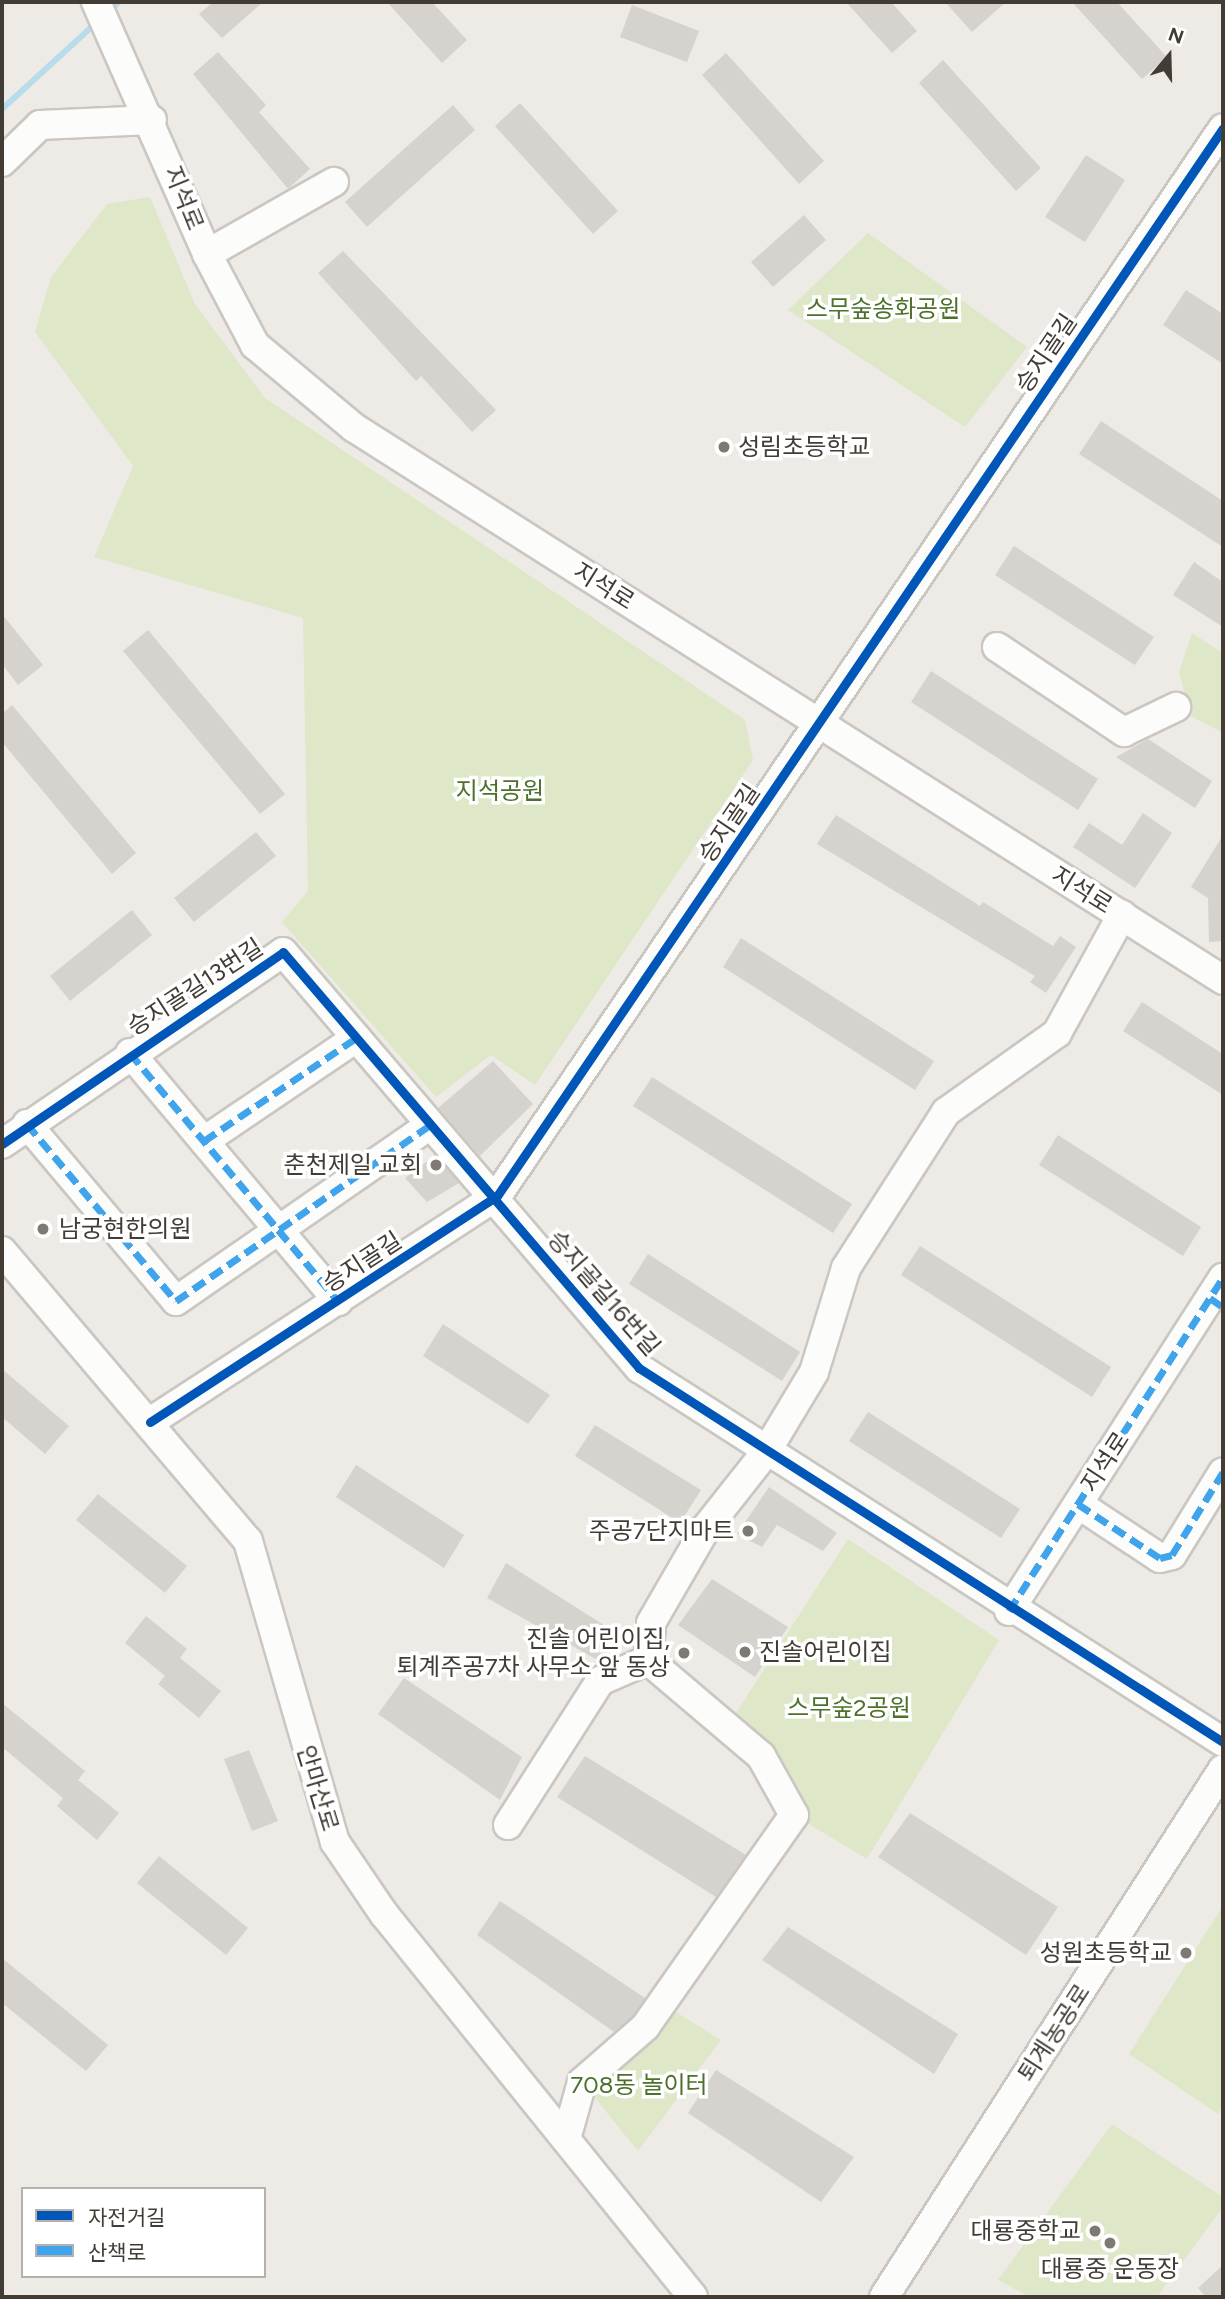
<!DOCTYPE html>
<html>
<head>
<meta charset="utf-8">
<style>
	body { margin:0 }
	#map { position:relative; width:1225px; height:2299px; overflow:hidden; background:#eeebe7; font-family:Figtree,"Noto Sans KR",sans-serif }
	div>[style] { position:absolute }
	[style*='--x'] { left:calc(var(--x)*1px); top:calc(var(--y)*1px); width:calc(var(--w)*1px); rotate:calc(var(--a)*1deg) }
	.green>* { inset:0; background:#dee7c8 }
	.stream>* { height:6px; margin:-3px; padding:0 3px; transform-origin:3px; border-radius:3px; background:#b9dcea }
	.building>* { inset:0; background:#d6d2ce }
	.roads { filter:drop-shadow(2px 0 #cac7c3) drop-shadow(-2px 0 #cac7c3) drop-shadow(0 2px #cac7c3) drop-shadow(0 -2px #cac7c3) }
	.minor>* { height:28px; margin:-14px; padding:0 14px; transform-origin:14px; border-radius:14px; background:#fcfcfb }
	.quiet>* { height:7px; margin-top:-3.5px; transform-origin:0; background:repeating-linear-gradient(90deg,#3fa4eb 0 14px,transparent 0 21px) }
	.cycleway>* { height:9px; margin:-4.5px; padding:0 4.5px; transform-origin:4.5px; border-radius:4.5px; background:#0057b8 }
	.dots>* { width:19px; height:19px; translate:-50% -50%; box-sizing:border-box; border:4px solid #fff; border-radius:50% }
	span { translate:-50% -50%; white-space:nowrap; text-align:center; line-height:1.15; -webkit-text-stroke:7px #fff; paint-order:stroke }
	.street-label { font-size:24px; color:#433c34 }
	.park-label { font-size:24px; color:#4d712b }
	.poi-label { font-size:24px; color:#433c34 }
	.left { translate:0 -50%; text-align:left }
	.right { translate:-100% -50%; text-align:right }
	.frame { position:absolute; inset:0; border:4px solid #433c34; pointer-events:none }
	.legend { position:absolute; left:21px; top:2187px; width:245px; height:91px; box-sizing:border-box; background:#fff; border:2px solid #b4b1ae; margin:0; padding:9px 12px; list-style:none; font-size:21px; color:#433c34 }
	.legend li { display:flex; align-items:center; gap:14px; height:35px }
	.legend b { width:35px; border:2px solid #b4b1ae }
	.north { position:absolute; left:1134px; top:21px; width:70px; height:70px; -webkit-text-stroke:5px #fff; paint-order:stroke; rotate:19deg; font-size:19px; font-weight:700; line-height:28px; text-align:center; color:#433c34 }
	.north::after { content:''; display:block; margin:auto; width:24px; height:32px; background:#433c34; clip-path:polygon(50% 0,100% 100%,50% 72%,0 100%) }
</style>
</head>
<body>
<div id="map">
	<div class="green">
		<div style="clip-path:polygon(150px 197px,195px 304px,265px 398px,745px 720px,753px 760px,535px 1085px,491px 1055px,436px 1097px,282px 922px,308px 891px,303px 618px,94px 557px,133px 466px,35px 332px,51px 277px,107px 204px)"></div>
		<div style="clip-path:polygon(868px 233px,1027px 347px,965px 427px,788px 310px)"></div>
		<div style="clip-path:polygon(1192px 633px,1223px 653px,1223px 733px,1191px 716px,1179px 672px)"></div>
		<div style="clip-path:polygon(848px 1539px,999px 1640px,867px 1859px,794px 1815px,727px 1727px)"></div>
		<div style="clip-path:polygon(1223px 1906px,1223px 2106px,1218px 2114px,1129px 2054px)"></div>
		<div style="clip-path:polygon(663px 2004px,721px 2040px,638px 2151px,582px 2082px)"></div>
		<div style="clip-path:polygon(1112px 2124px,1223px 2197px,1223px 2207px,1157px 2297px,1030px 2297px,998px 2280px)"></div>
	</div>
	<div class="stream">
		<div style="--x:109;--y:11;--w:13;--a:-42"></div>
		<div style="--x:2;--y:109;--w:127;--a:-42.5"></div>
	</div>
	<div class="building">
		<div style="clip-path:polygon(213px 2px,263px 2px,222px 38px,199px 14px)"></div>
		<div style="clip-path:polygon(387px 2px,432px 2px,467px 40px,442px 63px)"></div>
		<div style="clip-path:polygon(846px 2px,891px 2px,917px 31px,892px 53px)"></div>
		<div style="clip-path:polygon(945px 2px,1006px 2px,972px 32px)"></div>
		<div style="clip-path:polygon(1072px 2px,1117px 2px,1167px 57px,1142px 79px)"></div>
		<div style="clip-path:polygon(632px 5px,699px 31px,687px 62px,620px 37px)"></div>
		<div style="clip-path:polygon(218px 52px,266px 105px,259px 112px,310px 169px,288px 189px,193px 74px)"></div>
		<div style="clip-path:polygon(726px 53px,824px 161px,799px 184px,702px 75px)"></div>
		<div style="clip-path:polygon(943px 60px,1041px 168px,1016px 191px,919px 83px)"></div>
		<div style="clip-path:polygon(520px 103px,618px 211px,593px 234px,495px 126px)"></div>
		<div style="clip-path:polygon(453px 105px,475px 130px,367px 227px,345px 202px)"></div>
		<div style="clip-path:polygon(1086px 155px,1125px 180px,1085px 242px,1045px 217px)"></div>
		<div style="clip-path:polygon(804px 215px,826px 240px,773px 287px,751px 262px)"></div>
		<div style="clip-path:polygon(343px 251px,496px 410px,472px 432px,421px 376px,416px 381px,318px 273px)"></div>
		<div style="clip-path:polygon(1186px 290px,1223px 314px,1223px 364px,1163px 325px)"></div>
		<div style="clip-path:polygon(1101px 421px,1223px 501px,1223px 547px,1079px 454px)"></div>
		<div style="clip-path:polygon(1014px 546px,1154px 637px,1135px 665px,995px 575px)"></div>
		<div style="clip-path:polygon(1194px 562px,1223px 582px,1223px 627px,1173px 595px)"></div>
		<div style="clip-path:polygon(2px 614px,43px 665px,18px 685px,2px 664px)"></div>
		<div style="clip-path:polygon(148px 630px,285px 794px,260px 814px,123px 651px)"></div>
		<div style="clip-path:polygon(931px 671px,1098px 779px,1078px 810px,911px 702px)"></div>
		<div style="clip-path:polygon(12px 705px,136px 853px,112px 874px,2px 742px,2px 714px)"></div>
		<div style="clip-path:polygon(1148px 739px,1212px 781px,1195px 808px,1116px 757px)"></div>
		<div style="clip-path:polygon(1143px 813px,1172px 833px,1135px 888px,1073px 847px,1089px 823px,1122px 845px)"></div>
		<div style="clip-path:polygon(836px 815px,980px 906px,983px 902px,1053px 946px,1060px 936px,1076px 947px,1046px 993px,1030px 982px,1035px 976px,817px 844px)"></div>
		<div style="clip-path:polygon(256px 832px,276px 856px,194px 922px,174px 898px)"></div>
		<div style="clip-path:polygon(1223px 835px,1223px 941px,1209px 942px,1208px 898px,1191px 887px)"></div>
		<div style="clip-path:polygon(132px 910px,152px 935px,70px 1001px,50px 976px)"></div>
		<div style="clip-path:polygon(741px 938px,934px 1061px,915px 1090px,723px 967px)"></div>
		<div style="clip-path:polygon(1142px 1002px,1223px 1054px,1223px 1095px,1123px 1031px)"></div>
		<div style="clip-path:polygon(493px 1061px,533px 1104px,480px 1156px,438px 1108px)"></div>
		<div style="clip-path:polygon(652px 1077px,852px 1204px,833px 1233px,633px 1106px)"></div>
		<div style="clip-path:polygon(1058px 1135px,1201px 1227px,1183px 1256px,1039px 1165px)"></div>
		<div style="clip-path:polygon(435px 1155px,459px 1183px,427px 1202px,405px 1178px)"></div>
		<div style="clip-path:polygon(920px 1246px,1111px 1367px,1092px 1397px,901px 1275px)"></div>
		<div style="clip-path:polygon(648px 1254px,800px 1352px,782px 1381px,629px 1284px)"></div>
		<div style="clip-path:polygon(443px 1324px,550px 1395px,528px 1424px,423px 1356px)"></div>
		<div style="clip-path:polygon(2px 1369px,69px 1426px,45px 1454px,2px 1417px)"></div>
		<div style="clip-path:polygon(868px 1412px,1020px 1509px,1001px 1538px,849px 1441px)"></div>
		<div style="clip-path:polygon(595px 1425px,701px 1490px,680px 1523px,575px 1456px)"></div>
		<div style="clip-path:polygon(356px 1465px,464px 1535px,444px 1568px,336px 1497px)"></div>
		<div style="clip-path:polygon(769px 1487px,837px 1533px,823px 1551px,777px 1525px,762px 1547px,737px 1534px)"></div>
		<div style="clip-path:polygon(98px 1494px,187px 1566px,165px 1593px,76px 1520px)"></div>
		<div style="clip-path:polygon(506px 1563px,618px 1634px,601px 1662px,487px 1598px)"></div>
		<div style="clip-path:polygon(712px 1579px,788px 1627px,755px 1677px,678px 1625px)"></div>
		<div style="clip-path:polygon(146px 1616px,187px 1649px,180px 1658px,221px 1691px,199px 1718px,158px 1684px,165px 1676px,125px 1643px)"></div>
		<div style="clip-path:polygon(404px 1678px,522px 1757px,500px 1800px,378px 1714px)"></div>
		<div style="clip-path:polygon(2px 1703px,85px 1771px,78px 1780px,119px 1813px,97px 1840px,57px 1806px,63px 1798px,2px 1747px)"></div>
		<div style="clip-path:polygon(249px 1750px,278px 1821px,252px 1831px,224px 1759px)"></div>
		<div style="clip-path:polygon(585px 1756px,746px 1855px,716px 1897px,557px 1797px)"></div>
		<div style="clip-path:polygon(910px 1813px,1058px 1907px,1026px 1955px,878px 1857px)"></div>
		<div style="clip-path:polygon(159px 1856px,248px 1928px,226px 1955px,137px 1883px)"></div>
		<div style="clip-path:polygon(500px 1901px,645px 1998px,633px 2016px,614px 2032px,477px 1935px)"></div>
		<div style="clip-path:polygon(788px 1927px,958px 2034px,934px 2074px,762px 1960px)"></div>
		<div style="clip-path:polygon(2px 1958px,108px 2045px,86px 2071px,2px 2003px)"></div>
		<div style="clip-path:polygon(716px 2070px,854px 2157px,821px 2202px,688px 2113px)"></div>
		<div style="clip-path:polygon(1223px 2265px,1223px 2297px,1206px 2297px,1198px 2288px)"></div>
	</div>
	<div class="roads">
		<div class="minor">
			<div style="--x:96;--y:2;--w:275;--a:66.2"></div>
			<div style="--x:207;--y:254;--w:103;--a:62.2"></div>
			<div style="--x:255;--y:345;--w:128;--a:39.9"></div>
			<div style="--x:353;--y:427;--w:1031;--a:32.44"></div>
			<div style="--x:2;--y:162;--w:53;--a:-44.2"></div>
			<div style="--x:40;--y:125;--w:112;--a:-2.6"></div>
			<div style="--x:207;--y:254;--w:146;--a:-29.6"></div>
			<div style="--x:997;--y:647;--w:153;--a:33.8"></div>
			<div style="--x:1124;--y:732;--w:58;--a:-25.7"></div>
			<div style="--x:130;--y:1053;--w:324;--a:50"></div>
			<div style="--x:27;--y:1124;--w:231;--a:49.9"></div>
			<div style="--x:176;--y:1301;--w:309;--a:-34.7"></div>
			<div style="--x:204;--y:1141;--w:184;--a:-34.1"></div>
			<div style="--x:2;--y:1144;--w:340;--a:-34.3"></div>
			<div style="--x:283;--y:952;--w:548;--a:49.44"></div>
			<div style="--x:639;--y:1368;--w:693;--a:32.64"></div>
			<div style="--x:2;--y:1251;--w:380;--a:49.7"></div>
			<div style="--x:248;--y:1541;--w:313;--a:73.9"></div>
			<div style="--x:335;--y:1842;--w:87;--a:55.8"></div>
			<div style="--x:384;--y:1914;--w:492;--a:51.1"></div>
			<div style="--x:150;--y:1422;--w:414;--a:-33.1"></div>
			<div style="--x:497;--y:1196;--w:1291;--a:-55.79"></div>
			<div style="--x:1078;--y:1504;--w:98;--a:33.4"></div>
			<div style="--x:1160;--y:1558;--w:12;--a:-14"></div>
			<div style="--x:1172;--y:1555;--w:97;--a:-58.4"></div>
			<div style="--x:1009;--y:1611;--w:396;--a:-57.3"></div>
			<div style="--x:508;--y:1825;--w:171;--a:-57.4"></div>
			<div style="--x:600;--y:1681;--w:52;--a:-23.6"></div>
			<div style="--x:648;--y:1660;--w:37;--a:-85"></div>
			<div style="--x:651;--y:1623;--w:110;--a:-59.9"></div>
			<div style="--x:706;--y:1528;--w:97;--a:-51.7"></div>
			<div style="--x:766;--y:1452;--w:93;--a:-59"></div>
			<div style="--x:814;--y:1372;--w:109;--a:-72.9"></div>
			<div style="--x:846;--y:1268;--w:185;--a:-57.3"></div>
			<div style="--x:946;--y:1112;--w:136;--a:-35.4"></div>
			<div style="--x:1057;--y:1033;--w:135;--a:-61.2"></div>
			<div style="--x:566;--y:2139;--w:59;--a:-74.3"></div>
			<div style="--x:582;--y:2082;--w:84;--a:-41.1"></div>
			<div style="--x:645;--y:2027;--w:259;--a:-54.9"></div>
			<div style="--x:794;--y:1815;--w:68;--a:-119.2"></div>
			<div style="--x:761;--y:1756;--w:148;--a:-139.7"></div>
			<div style="--x:884;--y:2297;--w:627;--a:-57.3"></div>
		</div>
	</div>
	<div class="quiet">
		<div style="--x:130;--y:1053;--w:324;--a:50"></div>
		<div style="--x:27;--y:1124;--w:231;--a:49.9"></div>
		<div style="--x:176;--y:1301;--w:309;--a:-34.7"></div>
		<div style="--x:204;--y:1141;--w:184;--a:-34.1"></div>
		<div style="--x:1210;--y:1298;--w:16;--a:35"></div>
		<div style="--x:1078;--y:1504;--w:98;--a:33.4"></div>
		<div style="--x:1160;--y:1558;--w:12;--a:-14"></div>
		<div style="--x:1172;--y:1555;--w:97;--a:-58.4"></div>
		<div style="--x:1009;--y:1611;--w:396;--a:-57.3"></div>
	</div>
	<div class="cycleway">
		<div style="--x:2;--y:1144;--w:340;--a:-34.3"></div>
		<div style="--x:283;--y:952;--w:548;--a:49.44"></div>
		<div style="--x:639;--y:1368;--w:693;--a:32.64"></div>
		<div style="--x:150;--y:1422;--w:414;--a:-33.1"></div>
		<div style="--x:497;--y:1196;--w:1291;--a:-55.79"></div>
	</div>
	<div class="dots">
		<div style="left:724px;top:447px;background:#7f7973"></div>
		<div style="left:436px;top:1165px;background:#7f7973"></div>
		<div style="left:43px;top:1229px;background:#7f7973"></div>
		<div style="left:748px;top:1531px;background:#7f7973"></div>
		<div style="left:745px;top:1652px;background:#7f7973"></div>
		<div style="left:684px;top:1653px;background:#7f7973"></div>
		<div style="left:1186px;top:1953px;background:#7f7973"></div>
		<div style="left:1095px;top:2231px;background:#7f7973"></div>
		<div style="left:1110px;top:2243px;background:#7f7973"></div>
	</div>
	<div class="street-label">
		<span style="left:184px;top:198px;rotate:68deg">지석로</span>
		<span style="left:1046px;top:353px;rotate:-56deg">승지골길</span>
		<span style="left:604px;top:586px;rotate:32deg">지석로</span>
		<span style="left:729px;top:823px;rotate:-56deg">승지골길</span>
		<span style="left:1082px;top:890px;rotate:32deg">지석로</span>
		<span style="left:195px;top:987px;rotate:-33deg">승지골길13번길</span>
		<span style="left:362px;top:1262px;rotate:-33deg">승지골길</span>
		<span style="left:604px;top:1293px;rotate:49deg">승지골길16번길</span>
		<span style="left:1105px;top:1462px;rotate:-57deg">지석로</span>
		<span style="left:318px;top:1788px;rotate:73deg">안마산로</span>
		<span style="left:1054px;top:2033px;rotate:-57deg">퇴계농공로</span>
	</div>
	<div class="park-label">
		<span style="left:883px;top:309px">스무숲송화공원</span>
		<span style="left:500px;top:791px">지석공원</span>
		<span style="left:849px;top:1708px">스무숲2공원</span>
		<span style="left:639px;top:2085px">708동 놀이터</span>
	</div>
	<div class="poi-label">
		<span class="left" style="left:738px;top:447px">성림초등학교</span>
		<span class="right" style="left:422px;top:1165px">춘천제일 교회</span>
		<span class="left" style="left:59px;top:1229px">남궁현한의원</span>
		<span class="right" style="left:734px;top:1531px">주공7단지마트</span>
		<span class="right" style="left:670px;top:1653px">진솔 어린이집,<br>퇴계주공7차 사무소 앞 동상</span>
		<span class="left" style="left:759px;top:1652px">진솔어린이집</span>
		<span class="right" style="left:1172px;top:1953px">성원초등학교</span>
		<span class="right" style="left:1081px;top:2231px">대룡중학교</span>
		<span style="left:1110px;top:2269px">대룡중 운동장</span>
	</div>
	<div class="frame"></div>
	<ul class="legend">
	<li><b style="height:9px;background:#0057b8"></b>자전거길</li>
	<li><b style="height:9px;background:#3fa4eb"></b>산책로</li>
	</ul>
	<div class="north">N</div>
</div>
</body>
</html>
